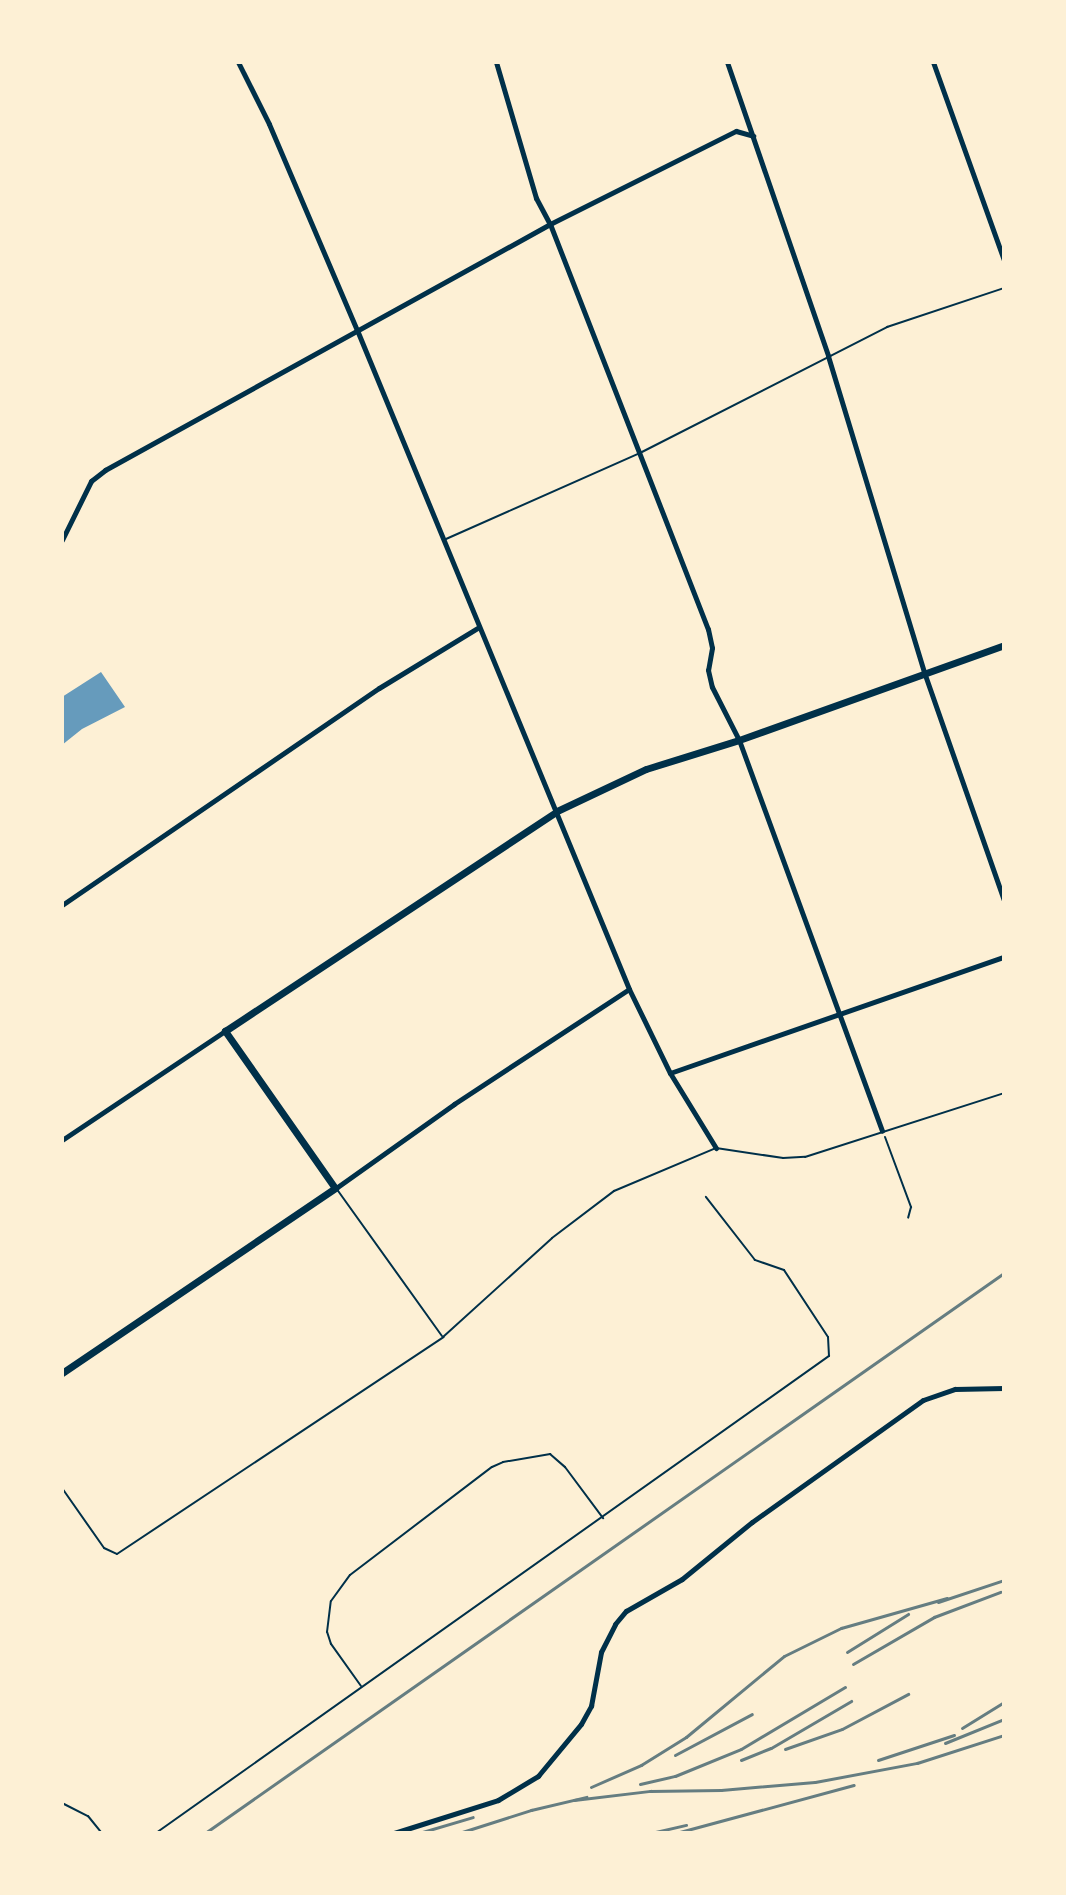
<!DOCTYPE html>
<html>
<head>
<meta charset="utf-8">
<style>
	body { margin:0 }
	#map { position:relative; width:1066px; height:1895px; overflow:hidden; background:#fdf0d5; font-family:Mulish,sans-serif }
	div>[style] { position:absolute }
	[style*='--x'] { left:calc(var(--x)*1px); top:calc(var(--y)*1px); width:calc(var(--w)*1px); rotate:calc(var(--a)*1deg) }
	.water>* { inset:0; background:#669bbc }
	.path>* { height:2px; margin:-1px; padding:0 1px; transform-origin:1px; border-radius:1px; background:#003049 }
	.service>* { height:2px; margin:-1px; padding:0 1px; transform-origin:1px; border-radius:1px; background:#003049 }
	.minor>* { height:5px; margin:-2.5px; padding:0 2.5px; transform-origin:2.5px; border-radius:2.5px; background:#003049 }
	.secondary>* { height:7px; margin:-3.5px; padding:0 3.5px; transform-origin:3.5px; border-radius:3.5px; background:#003049 }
	.rail>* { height:3px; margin:-1.5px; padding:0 1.5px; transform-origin:1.5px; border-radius:1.5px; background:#657d81 }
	span { translate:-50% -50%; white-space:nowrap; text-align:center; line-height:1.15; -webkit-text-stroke:8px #fdf0d5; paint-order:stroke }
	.frame { position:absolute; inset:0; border:64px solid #fdf0d5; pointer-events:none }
</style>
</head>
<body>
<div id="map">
	<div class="water">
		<div style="clip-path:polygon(101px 672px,125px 707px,82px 729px,62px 745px,62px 697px)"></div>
	</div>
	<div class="path">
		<div style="--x:885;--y:1137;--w:75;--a:69.6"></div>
		<div style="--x:911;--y:1207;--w:11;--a:105"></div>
	</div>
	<div class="service">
		<div style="--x:446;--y:539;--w:210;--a:-23.9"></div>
		<div style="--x:638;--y:454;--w:280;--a:-27"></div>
		<div style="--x:887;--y:327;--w:123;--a:-18.4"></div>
		<div style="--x:336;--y:1188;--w:182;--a:54.4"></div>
		<div style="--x:62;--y:1488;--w:73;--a:55"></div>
		<div style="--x:104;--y:1548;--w:14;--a:25"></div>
		<div style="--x:117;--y:1554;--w:392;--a:-33.6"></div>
		<div style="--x:443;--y:1337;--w:147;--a:-42.2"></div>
		<div style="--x:552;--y:1238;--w:78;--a:-37.2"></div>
		<div style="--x:614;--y:1191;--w:111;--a:-22.9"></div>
		<div style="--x:716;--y:1148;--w:68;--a:8.5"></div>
		<div style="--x:783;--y:1158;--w:22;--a:-3"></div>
		<div style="--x:805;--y:1157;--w:209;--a:-17.8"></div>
		<div style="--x:361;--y:1686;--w:52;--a:-125.5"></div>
		<div style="--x:331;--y:1644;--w:13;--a:-108"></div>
		<div style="--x:327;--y:1632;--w:31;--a:-83"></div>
		<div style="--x:331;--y:1601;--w:32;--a:-54"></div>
		<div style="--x:350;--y:1575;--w:178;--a:-37.3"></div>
		<div style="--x:492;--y:1467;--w:12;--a:-24"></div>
		<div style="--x:503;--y:1462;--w:48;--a:-9.7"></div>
		<div style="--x:550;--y:1454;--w:20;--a:41"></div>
		<div style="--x:565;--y:1467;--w:64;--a:53.3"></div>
		<div style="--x:62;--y:1803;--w:29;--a:27"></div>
		<div style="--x:88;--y:1816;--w:22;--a:51"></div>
		<div style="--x:156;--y:1833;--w:825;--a:-35.33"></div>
		<div style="--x:829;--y:1356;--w:19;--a:-93"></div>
		<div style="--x:828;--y:1337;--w:80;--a:-123.3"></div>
		<div style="--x:784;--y:1270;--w:31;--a:-161"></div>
		<div style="--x:755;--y:1260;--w:80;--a:-127.9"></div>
	</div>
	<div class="minor">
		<div style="--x:238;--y:62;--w:69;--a:63.4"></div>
		<div style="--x:269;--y:124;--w:224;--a:66.9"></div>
		<div style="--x:357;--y:330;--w:713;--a:67.57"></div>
		<div style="--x:629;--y:989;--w:93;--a:64"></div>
		<div style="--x:670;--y:1073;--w:88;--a:58.5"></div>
		<div style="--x:496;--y:62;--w:142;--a:73.6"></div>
		<div style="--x:536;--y:198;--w:30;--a:62"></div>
		<div style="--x:550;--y:224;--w:435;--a:68.7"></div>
		<div style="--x:708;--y:629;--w:19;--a:78"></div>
		<div style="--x:712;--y:648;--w:22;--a:100"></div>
		<div style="--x:708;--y:670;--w:17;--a:77"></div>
		<div style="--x:712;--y:687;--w:59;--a:63"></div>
		<div style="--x:739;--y:740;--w:416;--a:69.9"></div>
		<div style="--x:727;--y:62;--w:311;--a:71"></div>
		<div style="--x:828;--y:356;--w:330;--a:73.1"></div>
		<div style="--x:924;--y:672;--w:242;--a:70.7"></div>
		<div style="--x:933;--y:62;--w:210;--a:70.3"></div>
		<div style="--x:62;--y:540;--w:66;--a:-63.8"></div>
		<div style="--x:91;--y:481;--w:18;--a:-38"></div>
		<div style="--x:105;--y:470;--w:508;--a:-28.93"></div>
		<div style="--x:550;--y:224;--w:208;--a:-26.6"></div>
		<div style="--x:736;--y:131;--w:18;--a:16"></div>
		<div style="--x:62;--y:905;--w:384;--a:-34.4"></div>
		<div style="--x:379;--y:688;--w:117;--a:-31.4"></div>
		<div style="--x:670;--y:1073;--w:354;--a:-19.2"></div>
		<div style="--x:62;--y:1140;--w:196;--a:-33.8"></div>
		<div style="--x:336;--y:1188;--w:145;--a:-35.4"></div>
		<div style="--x:454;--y:1104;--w:209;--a:-33.3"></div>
		<div style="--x:394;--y:1833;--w:109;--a:-17.6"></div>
		<div style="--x:498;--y:1800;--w:47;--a:-31"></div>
		<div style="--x:538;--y:1776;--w:67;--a:-50.4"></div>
		<div style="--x:581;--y:1724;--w:21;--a:-61"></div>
		<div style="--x:591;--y:1706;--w:55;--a:-79.5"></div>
		<div style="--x:601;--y:1652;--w:31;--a:-63"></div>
		<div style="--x:615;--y:1624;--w:17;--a:-50"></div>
		<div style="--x:626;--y:1611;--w:64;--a:-29.7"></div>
		<div style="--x:682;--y:1579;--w:90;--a:-39.2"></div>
		<div style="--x:752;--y:1522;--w:210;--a:-35.5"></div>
		<div style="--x:923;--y:1400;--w:34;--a:-19"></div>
		<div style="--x:955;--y:1389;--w:49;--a:-1.2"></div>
	</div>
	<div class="secondary">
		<div style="--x:62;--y:1373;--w:330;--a:-34.1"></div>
		<div style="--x:335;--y:1188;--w:192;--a:-125"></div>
		<div style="--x:225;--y:1031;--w:398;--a:-33.5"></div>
		<div style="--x:557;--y:811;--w:98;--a:-25.3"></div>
		<div style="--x:646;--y:769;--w:97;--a:-17.3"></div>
		<div style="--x:739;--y:740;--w:282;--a:-19.7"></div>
	</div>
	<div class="rail">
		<div style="--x:938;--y:1602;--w:70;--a:-18.4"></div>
		<div style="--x:847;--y:1652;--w:72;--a:-31.9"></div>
		<div style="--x:853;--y:1664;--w:94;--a:-30.1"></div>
		<div style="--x:934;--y:1617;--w:71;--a:-20.7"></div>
		<div style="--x:962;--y:1728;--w:49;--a:-31.8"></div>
		<div style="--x:945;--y:1743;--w:64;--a:-22.1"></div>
		<div style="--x:785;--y:1749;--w:60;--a:-19.3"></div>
		<div style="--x:842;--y:1729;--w:75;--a:-27.9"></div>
		<div style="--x:675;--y:1755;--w:87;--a:-28"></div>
		<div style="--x:741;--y:1760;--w:32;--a:-22"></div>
		<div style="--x:771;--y:1748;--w:93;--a:-30.4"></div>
		<div style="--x:878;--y:1760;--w:80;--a:-18.2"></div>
		<div style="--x:640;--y:1784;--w:36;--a:-13"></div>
		<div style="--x:675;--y:1776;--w:71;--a:-22.2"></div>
		<div style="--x:741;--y:1749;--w:121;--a:-30.8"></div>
		<div style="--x:591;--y:1787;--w:55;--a:-23.7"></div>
		<div style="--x:641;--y:1765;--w:53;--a:-31.9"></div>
		<div style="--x:686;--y:1737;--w:127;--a:-39.6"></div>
		<div style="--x:784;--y:1656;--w:64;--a:-26.2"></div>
		<div style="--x:841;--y:1628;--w:110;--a:-15.8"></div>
		<div style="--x:574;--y:1800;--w:77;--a:-6.8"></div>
		<div style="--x:650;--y:1791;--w:71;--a:-0.8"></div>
		<div style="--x:721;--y:1790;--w:94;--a:-4.9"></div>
		<div style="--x:815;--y:1782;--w:104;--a:-10.6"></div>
		<div style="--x:917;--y:1763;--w:91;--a:-17.8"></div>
		<div style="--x:205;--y:1833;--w:976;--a:-35.03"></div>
		<div style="--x:419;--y:1833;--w:56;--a:-16.5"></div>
		<div style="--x:459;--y:1833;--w:76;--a:-17.7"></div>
		<div style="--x:531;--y:1810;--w:57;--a:-13.3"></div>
		<div style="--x:651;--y:1833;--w:36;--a:-13"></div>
		<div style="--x:676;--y:1833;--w:184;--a:-15.1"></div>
	</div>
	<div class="frame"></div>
</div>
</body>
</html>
